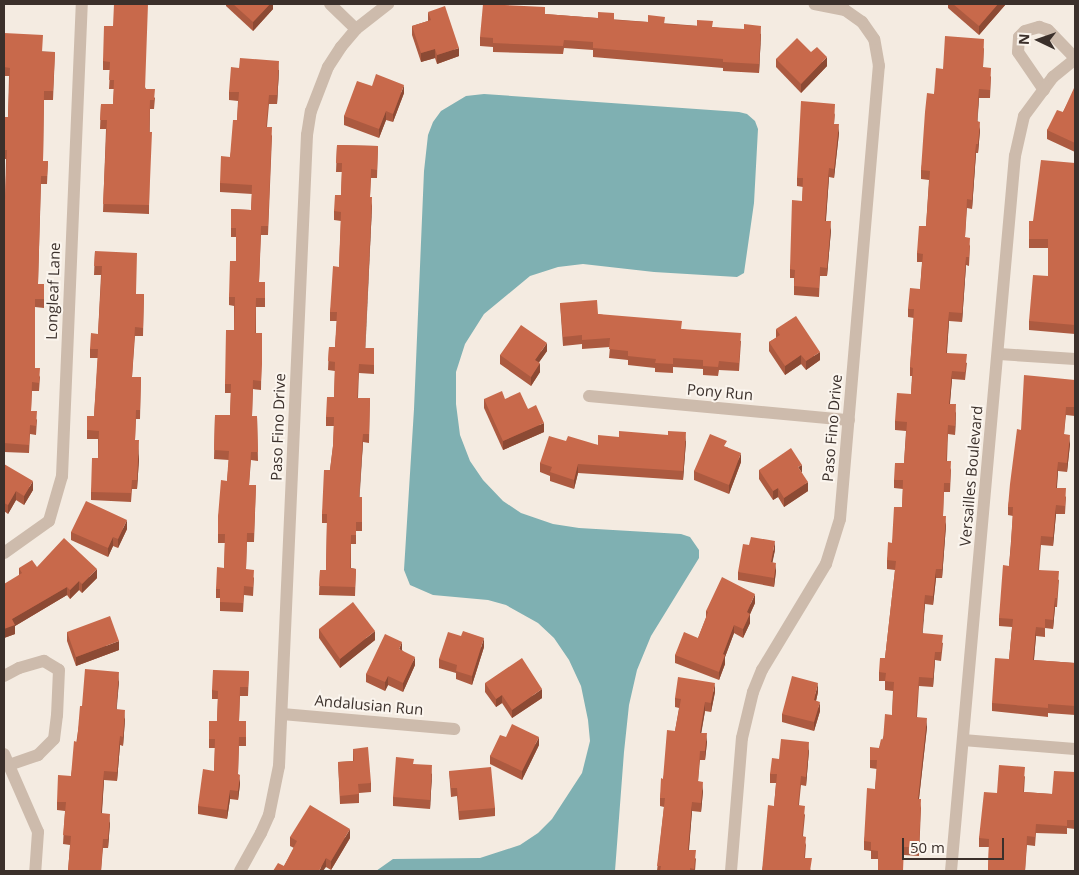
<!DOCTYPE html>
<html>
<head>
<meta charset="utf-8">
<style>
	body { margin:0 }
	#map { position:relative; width:1079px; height:875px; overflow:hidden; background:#f4ebe1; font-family:"Open Sans",sans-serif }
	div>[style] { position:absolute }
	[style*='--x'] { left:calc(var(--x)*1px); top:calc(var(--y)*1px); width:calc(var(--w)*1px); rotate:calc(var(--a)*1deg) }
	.water>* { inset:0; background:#7fb0b2 }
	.minor>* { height:12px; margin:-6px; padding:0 6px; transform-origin:6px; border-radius:6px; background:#cdbbac }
	.wall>* { inset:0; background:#ac5a40 }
	.shaded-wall>* { inset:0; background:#8c4a34 }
	.building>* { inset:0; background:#c8694b }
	span { translate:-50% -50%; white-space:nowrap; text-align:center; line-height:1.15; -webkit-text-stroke:4px #fbf5ee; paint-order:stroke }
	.street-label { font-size:15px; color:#3b302b }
	.frame { position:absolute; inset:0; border:5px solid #3b302b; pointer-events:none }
	.north { position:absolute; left:1014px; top:15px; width:50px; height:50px; -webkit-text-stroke:4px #fbf5ee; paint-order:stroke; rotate:273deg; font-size:14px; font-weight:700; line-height:20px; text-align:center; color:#3b302b }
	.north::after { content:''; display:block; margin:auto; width:18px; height:22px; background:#3b302b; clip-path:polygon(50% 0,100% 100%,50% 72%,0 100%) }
	.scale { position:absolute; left:902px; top:838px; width:102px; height:22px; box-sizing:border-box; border:2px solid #3b302b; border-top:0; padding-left:6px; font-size:15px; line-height:18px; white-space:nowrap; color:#3b302b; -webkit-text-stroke:4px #fbf5ee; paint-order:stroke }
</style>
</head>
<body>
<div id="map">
	<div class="water">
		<div style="clip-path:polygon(484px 94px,739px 112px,747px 114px,755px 121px,758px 129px,754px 203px,744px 273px,737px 277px,654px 272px,583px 264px,558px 267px,530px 276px,484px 314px,465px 344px,456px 372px,456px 404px,460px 435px,470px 461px,483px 480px,503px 501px,521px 513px,553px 524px,579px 528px,681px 534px,690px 537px,699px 550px,699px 558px,651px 636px,637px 670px,629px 705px,624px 752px,615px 871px,376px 871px,393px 859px,480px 858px,520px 845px,538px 833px,552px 819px,582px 773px,590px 741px,588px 720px,581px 686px,569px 660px,554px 638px,538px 623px,506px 605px,488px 600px,433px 595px,410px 585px,404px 570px,414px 409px,424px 171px,428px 135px,433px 122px,441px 111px,466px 96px)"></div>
	</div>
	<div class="minor">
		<div style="--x:330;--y:4;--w:36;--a:44"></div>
		<div style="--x:1044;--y:90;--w:46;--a:-124.4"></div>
		<div style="--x:1018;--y:52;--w:15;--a:-86"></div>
		<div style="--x:1019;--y:37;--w:8;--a:-45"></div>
		<div style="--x:1025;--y:31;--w:15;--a:-16"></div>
		<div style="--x:1039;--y:27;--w:9;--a:18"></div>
		<div style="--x:1048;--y:30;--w:39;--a:46"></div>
		<div style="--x:999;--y:354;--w:76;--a:3.8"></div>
		<div style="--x:589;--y:396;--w:261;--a:5.3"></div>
		<div style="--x:4;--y:553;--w:55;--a:-35.4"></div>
		<div style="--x:49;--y:521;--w:47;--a:-73.9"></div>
		<div style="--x:62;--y:476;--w:472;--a:-87.6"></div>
		<div style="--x:4;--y:676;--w:17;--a:-28"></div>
		<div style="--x:19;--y:668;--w:26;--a:-16"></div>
		<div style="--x:44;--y:661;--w:17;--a:31"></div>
		<div style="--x:59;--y:670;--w:45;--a:92.5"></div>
		<div style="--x:57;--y:715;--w:24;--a:97"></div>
		<div style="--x:54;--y:739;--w:23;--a:135"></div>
		<div style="--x:38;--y:755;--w:31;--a:161"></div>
		<div style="--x:282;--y:714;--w:173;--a:5"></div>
		<div style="--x:963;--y:740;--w:112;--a:4.6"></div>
		<div style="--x:4;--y:754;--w:85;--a:66.4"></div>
		<div style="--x:38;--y:832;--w:39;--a:94"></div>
		<div style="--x:240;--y:871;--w:43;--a:-61.1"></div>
		<div style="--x:261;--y:833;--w:20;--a:-66"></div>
		<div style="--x:269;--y:815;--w:50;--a:-78.5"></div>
		<div style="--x:279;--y:766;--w:632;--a:-87.46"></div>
		<div style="--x:307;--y:135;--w:24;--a:-81"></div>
		<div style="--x:311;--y:111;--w:47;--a:-68.9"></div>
		<div style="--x:328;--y:67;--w:24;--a:-57"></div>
		<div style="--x:341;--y:47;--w:23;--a:-50"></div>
		<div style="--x:356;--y:29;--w:41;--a:-38"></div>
		<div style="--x:731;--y:871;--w:133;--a:-85.3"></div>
		<div style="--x:742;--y:738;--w:47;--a:-76.6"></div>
		<div style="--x:753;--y:692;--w:24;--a:-68"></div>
		<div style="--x:762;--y:670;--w:124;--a:-58.9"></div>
		<div style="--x:826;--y:564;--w:47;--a:-72.7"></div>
		<div style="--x:840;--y:519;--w:455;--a:-85.1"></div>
		<div style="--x:879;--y:66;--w:27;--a:-100"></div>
		<div style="--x:874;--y:39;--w:21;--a:-125"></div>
		<div style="--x:862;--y:22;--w:21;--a:-145"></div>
		<div style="--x:845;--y:10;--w:31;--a:-169"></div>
		<div style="--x:951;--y:871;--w:718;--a:-84.89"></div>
		<div style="--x:1015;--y:156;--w:41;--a:-77.3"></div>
		<div style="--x:1024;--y:116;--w:49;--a:-53.4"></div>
		<div style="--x:1053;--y:77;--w:28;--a:-39"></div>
	</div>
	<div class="wall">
		<div style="clip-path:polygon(226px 4px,273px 4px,273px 9px,253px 31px,226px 6px)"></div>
		<div style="clip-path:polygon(948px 4px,1006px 4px,979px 35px,948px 8px)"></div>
		<div style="clip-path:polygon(428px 12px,459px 56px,437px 64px,435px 58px,421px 62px,412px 35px,412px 26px,428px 21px)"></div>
		<div style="clip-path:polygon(545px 14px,713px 27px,761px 34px,759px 73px,723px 71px,723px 68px,593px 57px,593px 50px,564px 48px,563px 54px,493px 52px,493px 47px,480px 46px,480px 37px)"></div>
		<div style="clip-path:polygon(113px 26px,146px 89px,155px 98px,154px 109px,150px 109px,149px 214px,103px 212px,106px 129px,100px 129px,101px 104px,113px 104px,114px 89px,109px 89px,110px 70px,103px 70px,103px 61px)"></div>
		<div style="clip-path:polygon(984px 48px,983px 67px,991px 77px,990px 98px,979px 98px,977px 121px,980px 130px,978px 153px,976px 153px,972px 209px,967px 208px,965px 237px,970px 246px,969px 266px,966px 265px,962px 322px,949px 321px,947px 353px,967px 363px,965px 380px,952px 379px,950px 404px,956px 413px,955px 435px,948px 434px,947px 461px,951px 470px,950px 492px,944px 492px,943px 516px,946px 525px,942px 578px,936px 578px,933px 605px,925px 604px,922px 633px,943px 643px,941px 661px,935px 660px,933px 687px,919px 686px,917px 717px,927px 727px,919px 799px,921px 808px,919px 856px,904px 855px,878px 859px,871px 859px,871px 851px,864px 850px,864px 841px,875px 789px,877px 769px,870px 768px,870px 760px,879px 748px,892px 715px,893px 691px,885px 690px,885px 681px,879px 681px,879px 672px,885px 658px,895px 570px,887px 569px,887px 560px,902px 507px,903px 489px,894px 488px,894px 480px,904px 463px,906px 431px,895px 430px,895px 421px,911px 394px,912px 376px,910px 376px,910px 367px,914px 318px,908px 317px,908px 309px,920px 289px,922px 262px,917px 262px,917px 253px,926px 226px,929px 180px,921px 179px,921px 170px,934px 94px,943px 69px)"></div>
		<div style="clip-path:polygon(4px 49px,55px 52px,53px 100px,44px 100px,43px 161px,48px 161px,47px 184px,41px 184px,38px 284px,44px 284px,44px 308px,35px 307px,35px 368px,40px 377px,39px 391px,32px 391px,31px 411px,37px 420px,36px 435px,30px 434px,29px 453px,4px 452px,4px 200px,5px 200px,6px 159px,4px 159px,4px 117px,8px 117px,9px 76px,4px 76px)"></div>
		<div style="clip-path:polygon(811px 52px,827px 66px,801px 93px,776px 67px,776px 59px)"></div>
		<div style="clip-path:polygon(239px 68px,279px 70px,277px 104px,269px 104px,267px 127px,272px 136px,268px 235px,261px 235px,259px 282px,265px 282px,265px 307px,256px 307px,256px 333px,262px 333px,261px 390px,253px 389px,252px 416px,257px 416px,258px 461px,251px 460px,249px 485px,256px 485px,254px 542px,247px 542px,246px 569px,254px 578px,253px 596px,244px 595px,243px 612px,220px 611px,220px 598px,216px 598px,216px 589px,224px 568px,225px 543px,218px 543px,218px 517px,227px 481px,229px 460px,214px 459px,215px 415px,230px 415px,231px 393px,225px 393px,225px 384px,234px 330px,234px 306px,229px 305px,229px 297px,236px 261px,236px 237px,231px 237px,231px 209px,251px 210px,252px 194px,220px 192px,220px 183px,230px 157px,237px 120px,238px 101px,229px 100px,229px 92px)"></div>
		<div style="clip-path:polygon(372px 86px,404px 93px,393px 122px,386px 120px,379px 138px,344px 125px,344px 116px)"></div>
		<div style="clip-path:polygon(1075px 89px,1075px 152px,1047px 139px,1047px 130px,1063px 112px)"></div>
		<div style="clip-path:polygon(835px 113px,834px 124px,839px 133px,834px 178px,829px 177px,826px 221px,831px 230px,827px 276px,820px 276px,819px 297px,794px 295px,794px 278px,790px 278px,790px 269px,802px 201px,803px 187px,797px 186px,797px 178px)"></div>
		<div style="clip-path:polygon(337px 145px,378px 146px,377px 178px,371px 178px,370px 197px,372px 206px,365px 348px,374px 348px,374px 374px,359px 373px,358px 398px,370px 398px,369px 443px,363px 442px,359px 497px,362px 497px,362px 531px,356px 531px,356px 544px,351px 544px,351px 568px,356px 569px,355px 596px,319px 595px,320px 570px,326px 570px,327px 523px,322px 523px,322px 514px,330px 470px,333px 446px,334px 426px,326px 426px,326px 417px,334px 397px,335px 371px,328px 370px,329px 347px,335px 347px,337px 321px,330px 321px,330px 312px,339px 267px,341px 221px,334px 220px,334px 211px,341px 195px,342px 172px,336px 172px)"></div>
		<div style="clip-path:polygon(1075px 163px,1075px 334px,1029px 330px,1029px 321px,1048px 276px,1048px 248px,1029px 248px,1029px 221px,1033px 221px)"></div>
		<div style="clip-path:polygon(95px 251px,136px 294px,144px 294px,143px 336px,135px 336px,132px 377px,141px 377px,140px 419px,136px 419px,135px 440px,139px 459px,137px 489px,132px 489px,131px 502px,91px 500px,91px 492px,98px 458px,98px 439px,87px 439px,87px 416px,94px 416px,98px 358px,90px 358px,90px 349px,98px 334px,101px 275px,94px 275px)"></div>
		<div style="clip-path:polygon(560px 303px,598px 314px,682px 329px,741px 341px,739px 371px,719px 370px,718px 376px,703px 375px,703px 369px,673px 367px,673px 373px,655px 372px,655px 368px,628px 365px,628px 360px,609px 358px,610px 347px,582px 349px,582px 344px,563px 346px)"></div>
		<div style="clip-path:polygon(776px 329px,820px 360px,806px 370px,801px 364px,785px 375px,769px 351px,769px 342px,776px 338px)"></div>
		<div style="clip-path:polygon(547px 351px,539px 362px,540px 372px,531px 386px,500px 364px,500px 355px)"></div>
		<div style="clip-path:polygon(1075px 380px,1075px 416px,1066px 415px,1064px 434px,1070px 444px,1067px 472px,1058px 471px,1057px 488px,1066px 497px,1065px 514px,1056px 514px,1053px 546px,1041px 545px,1039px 570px,1059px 580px,1057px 607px,1055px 607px,1053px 629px,1045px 628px,1045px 637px,1036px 636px,1034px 660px,1075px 663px,1075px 715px,1048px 713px,1048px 717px,992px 711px,992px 703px,1009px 659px,1012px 627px,999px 626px,999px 618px,1009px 566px,1013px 516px,1008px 515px,1008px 507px,1021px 430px)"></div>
		<div style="clip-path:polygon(484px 399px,505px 399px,528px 409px,544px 432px,503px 450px,484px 408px)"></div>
		<div style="clip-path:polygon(566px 441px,598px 445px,686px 441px,683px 480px,578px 473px,574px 489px,550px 481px,550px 476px,540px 472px,540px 463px)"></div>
		<div style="clip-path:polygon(727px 447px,741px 462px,729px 494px,694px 480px,694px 471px)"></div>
		<div style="clip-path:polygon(4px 464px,33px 490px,24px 505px,16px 500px,8px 514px,4px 511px)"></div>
		<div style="clip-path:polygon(759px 470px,802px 473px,808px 491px,784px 507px,778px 497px,773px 500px,759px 479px)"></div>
		<div style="clip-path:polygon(127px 529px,118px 548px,113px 546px,108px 557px,71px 540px,71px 532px)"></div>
		<div style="clip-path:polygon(775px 550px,772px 562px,776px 571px,774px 587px,738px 580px,738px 572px)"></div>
		<div style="clip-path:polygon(37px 567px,97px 578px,82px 593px,79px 590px,70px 599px,67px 595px,15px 626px,15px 634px,4px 638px,19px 575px,19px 568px)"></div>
		<div style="clip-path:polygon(755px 603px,750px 614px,750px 623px,743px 638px,734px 633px,725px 657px,725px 664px,719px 680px,675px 663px,675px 655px,698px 638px,706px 618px,706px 611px)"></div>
		<div style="clip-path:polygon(319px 629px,375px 640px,340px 668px,319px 638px)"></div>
		<div style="clip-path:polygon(67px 632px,119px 650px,76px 666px,67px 641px)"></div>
		<div style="clip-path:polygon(484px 647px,472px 685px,456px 679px,456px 673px,439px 668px,439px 659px)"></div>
		<div style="clip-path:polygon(402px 650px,415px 665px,403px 692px,388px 685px,385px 691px,366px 682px,366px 674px)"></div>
		<div style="clip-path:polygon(249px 671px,248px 696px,240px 696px,239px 721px,246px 721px,246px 746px,239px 746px,238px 774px,240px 784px,238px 800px,230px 799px,227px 819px,198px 814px,198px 806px,214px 771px,215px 748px,209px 748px,209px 721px,217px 721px,218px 699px,212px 699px,212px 690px)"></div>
		<div style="clip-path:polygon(119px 681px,116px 709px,125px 719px,123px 746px,120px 745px,117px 781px,104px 780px,102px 813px,110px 823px,108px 848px,103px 848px,101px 871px,68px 871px,70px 845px,63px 844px,65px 811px,57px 810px,57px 802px,71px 776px,82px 706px)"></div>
		<div style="clip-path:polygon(485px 683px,542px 698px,512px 718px,502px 703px,496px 707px,485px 692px)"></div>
		<div style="clip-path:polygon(715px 692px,711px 712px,705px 711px,701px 733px,707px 742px,705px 760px,700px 760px,698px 782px,703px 791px,701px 812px,692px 811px,689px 850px,696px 859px,695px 871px,657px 871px,664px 807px,660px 806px,660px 798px,663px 779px,675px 731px,679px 708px,675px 707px,675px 698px)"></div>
		<div style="clip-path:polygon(818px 692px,816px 701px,820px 711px,814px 731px,782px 722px,782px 714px)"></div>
		<div style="clip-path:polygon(506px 737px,539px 745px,522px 780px,490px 764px,490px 756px)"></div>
		<div style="clip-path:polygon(353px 749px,371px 783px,371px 792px,359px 793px,359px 803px,340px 804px,338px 762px,353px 761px)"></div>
		<div style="clip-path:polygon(809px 750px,806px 786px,801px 785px,799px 805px,805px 815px,803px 836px,806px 845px,805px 858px,811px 871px,762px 871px,774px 806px,776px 783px,770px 783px,770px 774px,779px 759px)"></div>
		<div style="clip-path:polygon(414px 764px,432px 774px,430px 809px,393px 806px,393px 797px)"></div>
		<div style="clip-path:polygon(449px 771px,495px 808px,495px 816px,459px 820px,457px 796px,451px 797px)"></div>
		<div style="clip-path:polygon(1075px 772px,1075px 829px,1067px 828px,1067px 834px,1036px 833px,1035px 846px,1027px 845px,1025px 871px,988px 871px,989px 847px,979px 847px,979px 838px,997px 793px,1025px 776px,1024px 792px,1052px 794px)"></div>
		<div style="clip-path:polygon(290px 837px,350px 838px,331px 870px,326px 867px,284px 866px,294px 848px,290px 846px)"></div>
	</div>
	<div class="shaded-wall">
		<div style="clip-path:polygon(270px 4px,273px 4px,273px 9px,253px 31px,253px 22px)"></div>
		<div style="clip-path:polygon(998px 4px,1006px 4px,979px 35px,979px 26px)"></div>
		<div style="clip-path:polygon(761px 26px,761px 34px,759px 73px,759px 64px)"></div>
		<div style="clip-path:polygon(459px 48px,459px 56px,437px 64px,437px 55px)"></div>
		<div style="clip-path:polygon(435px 49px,435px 58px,421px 62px,421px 53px)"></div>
		<div style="clip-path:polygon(827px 57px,827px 66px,801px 93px,801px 84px)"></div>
		<div style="clip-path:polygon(279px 61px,279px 70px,277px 104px,277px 95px)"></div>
		<div style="clip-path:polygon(404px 85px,404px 93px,393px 122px,393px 114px)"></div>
		<div style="clip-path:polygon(979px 89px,979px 98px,977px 130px,977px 121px)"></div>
		<div style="clip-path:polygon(386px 111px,386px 120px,379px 138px,379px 129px)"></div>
		<div style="clip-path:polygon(980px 122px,980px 130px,978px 153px,978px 144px)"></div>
		<div style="clip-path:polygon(839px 124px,839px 133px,834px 178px,834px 169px)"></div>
		<div style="clip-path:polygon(976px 144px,976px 153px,972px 209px,972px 200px)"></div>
		<div style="clip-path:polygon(829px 168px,829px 177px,825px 230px,825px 221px)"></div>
		<div style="clip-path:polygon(372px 197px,372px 206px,365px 357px,365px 348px)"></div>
		<div style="clip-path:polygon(831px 221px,831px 230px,827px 276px,827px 268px)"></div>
		<div style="clip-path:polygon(966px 257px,966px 265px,962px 322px,962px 313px)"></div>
		<div style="clip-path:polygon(949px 312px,949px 321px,946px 361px,946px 353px)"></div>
		<div style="clip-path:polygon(547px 343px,547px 351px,535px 368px,535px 360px)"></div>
		<div style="clip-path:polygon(820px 352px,820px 360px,806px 370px,806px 361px)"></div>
		<div style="clip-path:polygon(801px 355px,801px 364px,785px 375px,785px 366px)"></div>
		<div style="clip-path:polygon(540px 363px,540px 372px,531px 386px,531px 377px)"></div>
		<div style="clip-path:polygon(952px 371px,952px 379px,949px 412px,949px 404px)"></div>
		<div style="clip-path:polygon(956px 404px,956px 413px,955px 435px,955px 426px)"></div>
		<div style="clip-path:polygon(544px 423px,544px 432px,503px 450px,503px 441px)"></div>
		<div style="clip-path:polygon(686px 432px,686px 441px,683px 480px,683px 471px)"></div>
		<div style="clip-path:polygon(363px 434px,363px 442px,359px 506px,359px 497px)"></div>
		<div style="clip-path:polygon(1070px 435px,1070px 444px,1067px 472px,1067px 463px)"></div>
		<div style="clip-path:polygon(139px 440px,139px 459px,137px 489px,137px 480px)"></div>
		<div style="clip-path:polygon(741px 453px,741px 462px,729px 494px,729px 485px)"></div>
		<div style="clip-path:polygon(1058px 462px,1058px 471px,1056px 496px,1056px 488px)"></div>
		<div style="clip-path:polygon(578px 464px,578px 473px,574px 489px,574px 480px)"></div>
		<div style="clip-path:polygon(802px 465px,802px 473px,798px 467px)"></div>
		<div style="clip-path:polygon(33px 481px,33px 490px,24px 505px,24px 496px)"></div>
		<div style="clip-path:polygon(808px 482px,808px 491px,784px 507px,784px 498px)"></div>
		<div style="clip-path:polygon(778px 488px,778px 497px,773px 500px,773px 491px)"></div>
		<div style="clip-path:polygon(16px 491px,16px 500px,8px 514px,8px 505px)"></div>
		<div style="clip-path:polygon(1056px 505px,1056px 514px,1053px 546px,1053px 537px)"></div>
		<div style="clip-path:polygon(946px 516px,946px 525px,942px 578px,942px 569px)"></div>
		<div style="clip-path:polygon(127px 520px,127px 529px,118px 548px,118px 539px)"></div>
		<div style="clip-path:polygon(113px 537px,113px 546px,108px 557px,108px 548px)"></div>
		<div style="clip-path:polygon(775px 541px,775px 550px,771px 570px,771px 562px)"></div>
		<div style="clip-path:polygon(776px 563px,776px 571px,774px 587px,774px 578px)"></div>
		<div style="clip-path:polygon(97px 569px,97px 578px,82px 593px,82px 584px)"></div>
		<div style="clip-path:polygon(936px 569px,936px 578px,933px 605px,933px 596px)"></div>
		<div style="clip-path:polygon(79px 581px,79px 590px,70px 599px,70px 590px)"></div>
		<div style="clip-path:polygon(67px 587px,67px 595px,15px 626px,15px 634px,4px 638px,4px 629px,12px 619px)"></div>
		<div style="clip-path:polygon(755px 594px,755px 603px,747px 621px,747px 612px)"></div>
		<div style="clip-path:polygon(925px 595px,925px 604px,922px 642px,922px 633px)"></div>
		<div style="clip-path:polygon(1055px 598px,1055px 607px,1053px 629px,1053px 620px)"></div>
		<div style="clip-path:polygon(750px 614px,750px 623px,743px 638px,743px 629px)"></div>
		<div style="clip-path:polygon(734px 625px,734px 633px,725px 657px,725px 664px,719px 680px,719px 672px,723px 654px)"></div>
		<div style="clip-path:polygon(1036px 627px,1036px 636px,1033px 669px,1033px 660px)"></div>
		<div style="clip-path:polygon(375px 631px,375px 640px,340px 668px,340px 659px)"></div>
		<div style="clip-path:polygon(484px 638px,484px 647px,472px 685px,472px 676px)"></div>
		<div style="clip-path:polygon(119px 641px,119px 650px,76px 666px,76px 657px)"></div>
		<div style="clip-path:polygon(402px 642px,402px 651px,399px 649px)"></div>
		<div style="clip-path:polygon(935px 652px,935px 660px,933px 687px,933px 678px)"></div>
		<div style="clip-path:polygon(415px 657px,415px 665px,403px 692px,403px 683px)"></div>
		<div style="clip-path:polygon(119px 672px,119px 681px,116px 718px,116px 709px)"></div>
		<div style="clip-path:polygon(388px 676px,388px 685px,385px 691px,385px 682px)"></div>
		<div style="clip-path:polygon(715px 683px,715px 692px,711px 712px,711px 703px)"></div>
		<div style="clip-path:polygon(818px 683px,818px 692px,814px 709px,814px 700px)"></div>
		<div style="clip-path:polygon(542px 689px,542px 698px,512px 718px,512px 710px)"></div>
		<div style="clip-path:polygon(502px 695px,502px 703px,496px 707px,496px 699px)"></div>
		<div style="clip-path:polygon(705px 702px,705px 711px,700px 741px,700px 733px)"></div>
		<div style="clip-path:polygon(820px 702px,820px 711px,814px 731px,814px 722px)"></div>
		<div style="clip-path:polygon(125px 710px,125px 719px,123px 746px,123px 737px)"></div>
		<div style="clip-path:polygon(927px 718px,927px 727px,918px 807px,918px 799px)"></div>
		<div style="clip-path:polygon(707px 733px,707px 742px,705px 760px,705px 751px)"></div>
		<div style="clip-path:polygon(120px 736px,120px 745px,117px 781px,117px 772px)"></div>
		<div style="clip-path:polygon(539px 737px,539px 745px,522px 780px,522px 771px)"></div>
		<div style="clip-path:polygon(809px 742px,809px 750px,806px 786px,806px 777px)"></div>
		<div style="clip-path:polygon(432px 765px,432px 774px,430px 809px,430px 800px)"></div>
		<div style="clip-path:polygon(104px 771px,104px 780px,101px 822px,101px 813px)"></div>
		<div style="clip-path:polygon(240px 775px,240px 784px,238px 800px,238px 791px)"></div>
		<div style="clip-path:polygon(703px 782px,703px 791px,701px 812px,701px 803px)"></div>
		<div style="clip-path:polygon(230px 790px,230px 799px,227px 819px,227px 810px)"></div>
		<div style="clip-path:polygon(692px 802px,692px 811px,688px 858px,688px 850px)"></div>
		<div style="clip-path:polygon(110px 814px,110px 823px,108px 848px,108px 839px)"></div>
		<div style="clip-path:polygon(350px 829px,350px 838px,331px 870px,331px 861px)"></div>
		<div style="clip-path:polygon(326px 858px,326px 867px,323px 871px,319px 871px)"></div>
	</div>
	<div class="building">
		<div style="clip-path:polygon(114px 4px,148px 4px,145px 89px,155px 89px,154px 100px,150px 100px,149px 132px,152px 132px,149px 205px,103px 204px,107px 120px,100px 120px,101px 104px,113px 104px,114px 80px,109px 80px,110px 62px,103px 61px,104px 26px,113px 26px)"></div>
		<div style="clip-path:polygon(233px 4px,270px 4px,253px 22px)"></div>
		<div style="clip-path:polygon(483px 4px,545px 7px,545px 14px,598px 18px,598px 12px,614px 13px,614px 20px,648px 22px,648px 15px,665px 17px,664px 24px,697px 26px,697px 20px,713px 21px,712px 27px,744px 29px,744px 24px,761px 26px,759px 64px,723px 62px,723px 59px,593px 48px,593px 42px,564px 40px,563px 46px,493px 43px,493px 38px,480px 37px)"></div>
		<div style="clip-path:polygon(953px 4px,998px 4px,979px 26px)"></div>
		<div style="clip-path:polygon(445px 6px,459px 48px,437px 55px,435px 49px,421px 53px,412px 26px,431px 20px,428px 12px)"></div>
		<div style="clip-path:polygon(4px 33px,43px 35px,42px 52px,55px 52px,53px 91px,44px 91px,43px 161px,48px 161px,47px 176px,41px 176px,38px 284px,44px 284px,44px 299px,35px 299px,35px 368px,40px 368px,39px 383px,32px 382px,31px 411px,37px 411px,36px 426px,30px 425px,29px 445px,4px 443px,4px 200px,5px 200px,7px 150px,4px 150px,4px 117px,8px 117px,10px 68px,4px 67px)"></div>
		<div style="clip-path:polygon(945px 36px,984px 39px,983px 67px,991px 68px,990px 90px,979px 89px,977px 121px,980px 122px,978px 144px,976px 144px,972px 200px,967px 199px,965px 237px,970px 238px,969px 257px,966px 257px,962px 313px,949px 312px,946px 353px,967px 354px,965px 372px,952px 371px,949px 404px,956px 404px,955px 426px,948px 425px,946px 461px,951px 461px,950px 483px,944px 483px,943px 516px,946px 516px,942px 569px,936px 569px,933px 596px,925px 595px,922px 633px,943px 635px,941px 652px,935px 652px,933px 678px,919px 677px,916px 717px,927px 718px,918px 799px,921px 799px,919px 847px,904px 847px,903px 871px,878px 871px,878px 851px,871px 850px,871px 842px,864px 841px,867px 788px,875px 789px,877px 760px,870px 760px,870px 747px,879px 748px,881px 739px,883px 740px,885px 714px,892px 715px,894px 682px,885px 681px,886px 673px,879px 672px,880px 658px,885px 658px,896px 561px,887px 560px,888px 542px,892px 543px,894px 507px,902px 507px,903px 480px,894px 480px,895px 463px,904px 463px,907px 422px,895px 421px,897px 393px,911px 394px,913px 368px,910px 367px,914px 309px,908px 309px,910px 288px,920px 289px,923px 254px,917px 253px,919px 226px,926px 226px,930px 171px,921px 170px,925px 112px,927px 93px,934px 94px,936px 68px,943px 69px)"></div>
		<div style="clip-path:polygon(797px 38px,811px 52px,817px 47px,827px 57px,801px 84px,776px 59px)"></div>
		<div style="clip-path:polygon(240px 58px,279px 61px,277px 95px,269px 95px,266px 127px,272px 127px,268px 226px,261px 226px,259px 282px,265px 282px,265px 298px,256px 298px,255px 333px,262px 333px,262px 364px,261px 381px,253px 380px,252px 416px,257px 416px,258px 452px,251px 452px,249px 485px,256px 485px,254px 533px,247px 533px,246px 569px,254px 570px,253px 587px,244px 586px,243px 603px,220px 602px,220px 589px,216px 589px,217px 567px,224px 568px,225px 534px,218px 534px,218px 517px,221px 480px,227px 481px,229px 451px,214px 450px,215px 415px,230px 415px,231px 384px,225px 384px,226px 330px,234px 330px,235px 297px,229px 297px,230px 261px,236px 261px,236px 228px,231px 228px,231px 209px,251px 210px,252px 185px,220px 183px,221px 156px,230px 157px,233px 120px,237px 120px,239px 92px,229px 92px,231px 67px,239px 68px)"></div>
		<div style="clip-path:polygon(376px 74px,404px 85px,393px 114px,386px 111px,379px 129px,344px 116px,357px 81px,372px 86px)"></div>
		<div style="clip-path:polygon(1074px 88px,1075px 89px,1075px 143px,1047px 130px,1057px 110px,1063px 112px)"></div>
		<div style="clip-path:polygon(801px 101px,835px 104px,834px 124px,839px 124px,834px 169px,829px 168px,825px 221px,831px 221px,827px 268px,820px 267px,819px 288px,794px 286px,795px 270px,790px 269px,792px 200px,802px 201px,803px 178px,797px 178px)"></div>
		<div style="clip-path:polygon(337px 145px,378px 146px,377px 170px,371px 169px,370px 197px,372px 197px,365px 348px,374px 348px,374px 365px,359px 364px,357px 398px,370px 398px,369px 434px,363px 434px,359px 497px,362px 497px,362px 522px,356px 522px,356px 535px,351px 535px,350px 568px,356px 569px,355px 587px,319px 586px,320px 570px,326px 570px,327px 514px,322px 514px,324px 470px,330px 470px,333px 446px,334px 417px,326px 417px,327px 397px,334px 397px,335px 362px,328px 361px,329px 347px,335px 347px,337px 312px,330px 312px,333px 266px,339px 267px,341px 212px,334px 211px,335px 195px,341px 195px,342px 163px,336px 163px)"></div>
		<div style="clip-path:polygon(1041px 160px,1075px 163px,1075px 325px,1029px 321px,1033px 275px,1048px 276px,1048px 239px,1029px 239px,1029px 221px,1033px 221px)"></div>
		<div style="clip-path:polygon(95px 251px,137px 253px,136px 294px,144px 294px,143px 328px,135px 327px,132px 377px,141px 377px,140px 410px,136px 410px,135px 440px,139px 440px,137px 480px,132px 480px,131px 493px,91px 492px,92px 458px,98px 458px,99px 431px,87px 430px,87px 416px,94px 416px,98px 349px,90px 349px,91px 333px,98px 334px,102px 266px,94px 266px)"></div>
		<div style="clip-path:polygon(597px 300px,598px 314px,682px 321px,681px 329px,741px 333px,739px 363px,719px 361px,718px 367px,703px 366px,703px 360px,673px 358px,673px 364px,655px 363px,656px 359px,628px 356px,628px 351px,609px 349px,610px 338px,582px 340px,582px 335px,563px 337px,560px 303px)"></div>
		<div style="clip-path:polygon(796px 316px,820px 352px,806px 361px,801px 355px,785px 366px,769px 342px,780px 335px,776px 329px)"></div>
		<div style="clip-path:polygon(521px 325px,547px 343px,535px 360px,540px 363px,531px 377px,500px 355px)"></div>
		<div style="clip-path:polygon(1024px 375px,1075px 380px,1075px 407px,1066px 407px,1064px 434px,1070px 435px,1067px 463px,1058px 462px,1056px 488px,1066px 488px,1065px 506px,1056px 505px,1053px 537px,1041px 536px,1038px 570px,1059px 571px,1057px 598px,1055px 598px,1053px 620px,1045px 619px,1045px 628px,1036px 627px,1033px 660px,1075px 663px,1075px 706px,1048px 704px,1048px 708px,992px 703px,995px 658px,1009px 659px,1013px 619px,999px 618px,1003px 565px,1009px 566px,1011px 545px,1013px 507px,1008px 507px,1010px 484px,1017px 429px,1021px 430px)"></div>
		<div style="clip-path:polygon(502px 391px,505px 399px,520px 392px,528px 409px,536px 405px,544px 423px,503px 441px,484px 399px)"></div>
		<div style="clip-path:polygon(619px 431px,668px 435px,668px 431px,686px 432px,683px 471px,578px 464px,574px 480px,550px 472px,552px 467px,540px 463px,549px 436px,566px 441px,568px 436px,598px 445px,598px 435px,619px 437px)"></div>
		<div style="clip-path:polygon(710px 434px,727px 441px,724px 446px,741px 453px,729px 485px,694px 471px)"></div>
		<div style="clip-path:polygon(791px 448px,802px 465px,798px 467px,808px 482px,784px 498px,778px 488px,773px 491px,759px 470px)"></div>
		<div style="clip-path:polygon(4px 464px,33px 481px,24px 496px,16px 491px,8px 505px,4px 503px)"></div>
		<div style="clip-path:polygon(86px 501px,127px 520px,118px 539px,113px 537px,108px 548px,71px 532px)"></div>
		<div style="clip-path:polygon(751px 537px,775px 541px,771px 562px,776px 563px,774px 578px,738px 572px,743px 544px,749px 545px)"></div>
		<div style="clip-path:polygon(64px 538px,97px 569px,82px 584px,79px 581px,70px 590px,67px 587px,12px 619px,15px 625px,4px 629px,4px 584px,22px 573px,19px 568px,32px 560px,37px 567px)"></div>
		<div style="clip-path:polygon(722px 577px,755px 594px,747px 612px,750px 614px,743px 629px,734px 625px,723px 654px,725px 655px,719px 672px,675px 655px,684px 632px,698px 638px,708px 612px,706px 611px)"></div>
		<div style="clip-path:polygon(353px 602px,375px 631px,340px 659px,319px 629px)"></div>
		<div style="clip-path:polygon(110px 616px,119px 641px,76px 657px,67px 632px)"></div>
		<div style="clip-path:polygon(463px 631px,484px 638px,472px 676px,456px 671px,457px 665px,439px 659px,448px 632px,461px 636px)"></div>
		<div style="clip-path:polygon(385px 634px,402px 642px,399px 649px,415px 657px,403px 683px,388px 676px,385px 682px,366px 674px)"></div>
		<div style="clip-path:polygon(522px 658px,542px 689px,512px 710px,502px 695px,496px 699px,485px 683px)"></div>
		<div style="clip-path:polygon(85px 669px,119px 672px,116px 709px,125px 710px,123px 737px,120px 736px,117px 772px,104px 771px,101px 813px,110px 814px,108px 839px,103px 839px,101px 871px,68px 871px,71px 836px,63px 835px,66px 802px,57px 802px,58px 775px,71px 776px,74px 741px,77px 742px,80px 706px,82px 706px)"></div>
		<div style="clip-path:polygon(213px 670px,249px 671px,248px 687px,240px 687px,239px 721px,246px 721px,246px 737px,239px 737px,238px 774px,240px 775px,238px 791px,230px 790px,227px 810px,198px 806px,203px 769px,214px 771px,215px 739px,209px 739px,209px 721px,217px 721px,218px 691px,212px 690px)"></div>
		<div style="clip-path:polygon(792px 676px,818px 683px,814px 700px,820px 702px,814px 722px,782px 714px)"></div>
		<div style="clip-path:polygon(678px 677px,715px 683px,711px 703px,705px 702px,700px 733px,707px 733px,705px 751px,700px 751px,698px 781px,703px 782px,701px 803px,692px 802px,688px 850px,696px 850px,694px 869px,690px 868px,690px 871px,660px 871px,661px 866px,657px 866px,665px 798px,660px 798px,661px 778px,663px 779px,667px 730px,675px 731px,681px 699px,675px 698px)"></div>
		<div style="clip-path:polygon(512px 724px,539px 737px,522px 771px,490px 756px,500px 735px,506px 737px)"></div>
		<div style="clip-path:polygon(781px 739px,809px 742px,806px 777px,801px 776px,798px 805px,805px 806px,802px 836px,806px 837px,804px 858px,812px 858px,810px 871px,798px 870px,798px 871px,762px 871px,768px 805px,774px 806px,777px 774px,770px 774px,772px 758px,779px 759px)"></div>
		<div style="clip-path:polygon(368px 747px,371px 783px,358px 784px,359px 794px,340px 796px,338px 762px,354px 761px,353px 749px)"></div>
		<div style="clip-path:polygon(396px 757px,414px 759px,413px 764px,432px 765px,430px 800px,393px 797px)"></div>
		<div style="clip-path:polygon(999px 765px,1025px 767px,1023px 792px,1052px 794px,1054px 771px,1075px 772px,1075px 820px,1067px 820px,1067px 826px,1036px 824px,1035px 837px,1027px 836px,1025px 871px,988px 871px,989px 839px,979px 838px,984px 792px,997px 793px)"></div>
		<div style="clip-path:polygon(491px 767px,495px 808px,459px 811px,457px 788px,451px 788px,449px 771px)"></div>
		<div style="clip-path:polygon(310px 805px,350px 829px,331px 861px,326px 858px,319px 871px,273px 871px,278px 863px,284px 866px,297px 841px,290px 837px)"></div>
	</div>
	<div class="street-label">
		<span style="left:53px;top:291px;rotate:-88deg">Longleaf Lane</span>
		<span style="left:720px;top:392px;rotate:5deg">Pony Run</span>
		<span style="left:278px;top:427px;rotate:-88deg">Paso Fino Drive</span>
		<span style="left:832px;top:428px;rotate:-85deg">Paso Fino Drive</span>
		<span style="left:971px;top:476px;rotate:-85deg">Versailles Boulevard</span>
		<span style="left:369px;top:705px;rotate:5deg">Andalusian Run</span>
	</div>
	<div class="frame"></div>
	<div class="north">N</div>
	<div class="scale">50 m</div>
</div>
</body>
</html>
